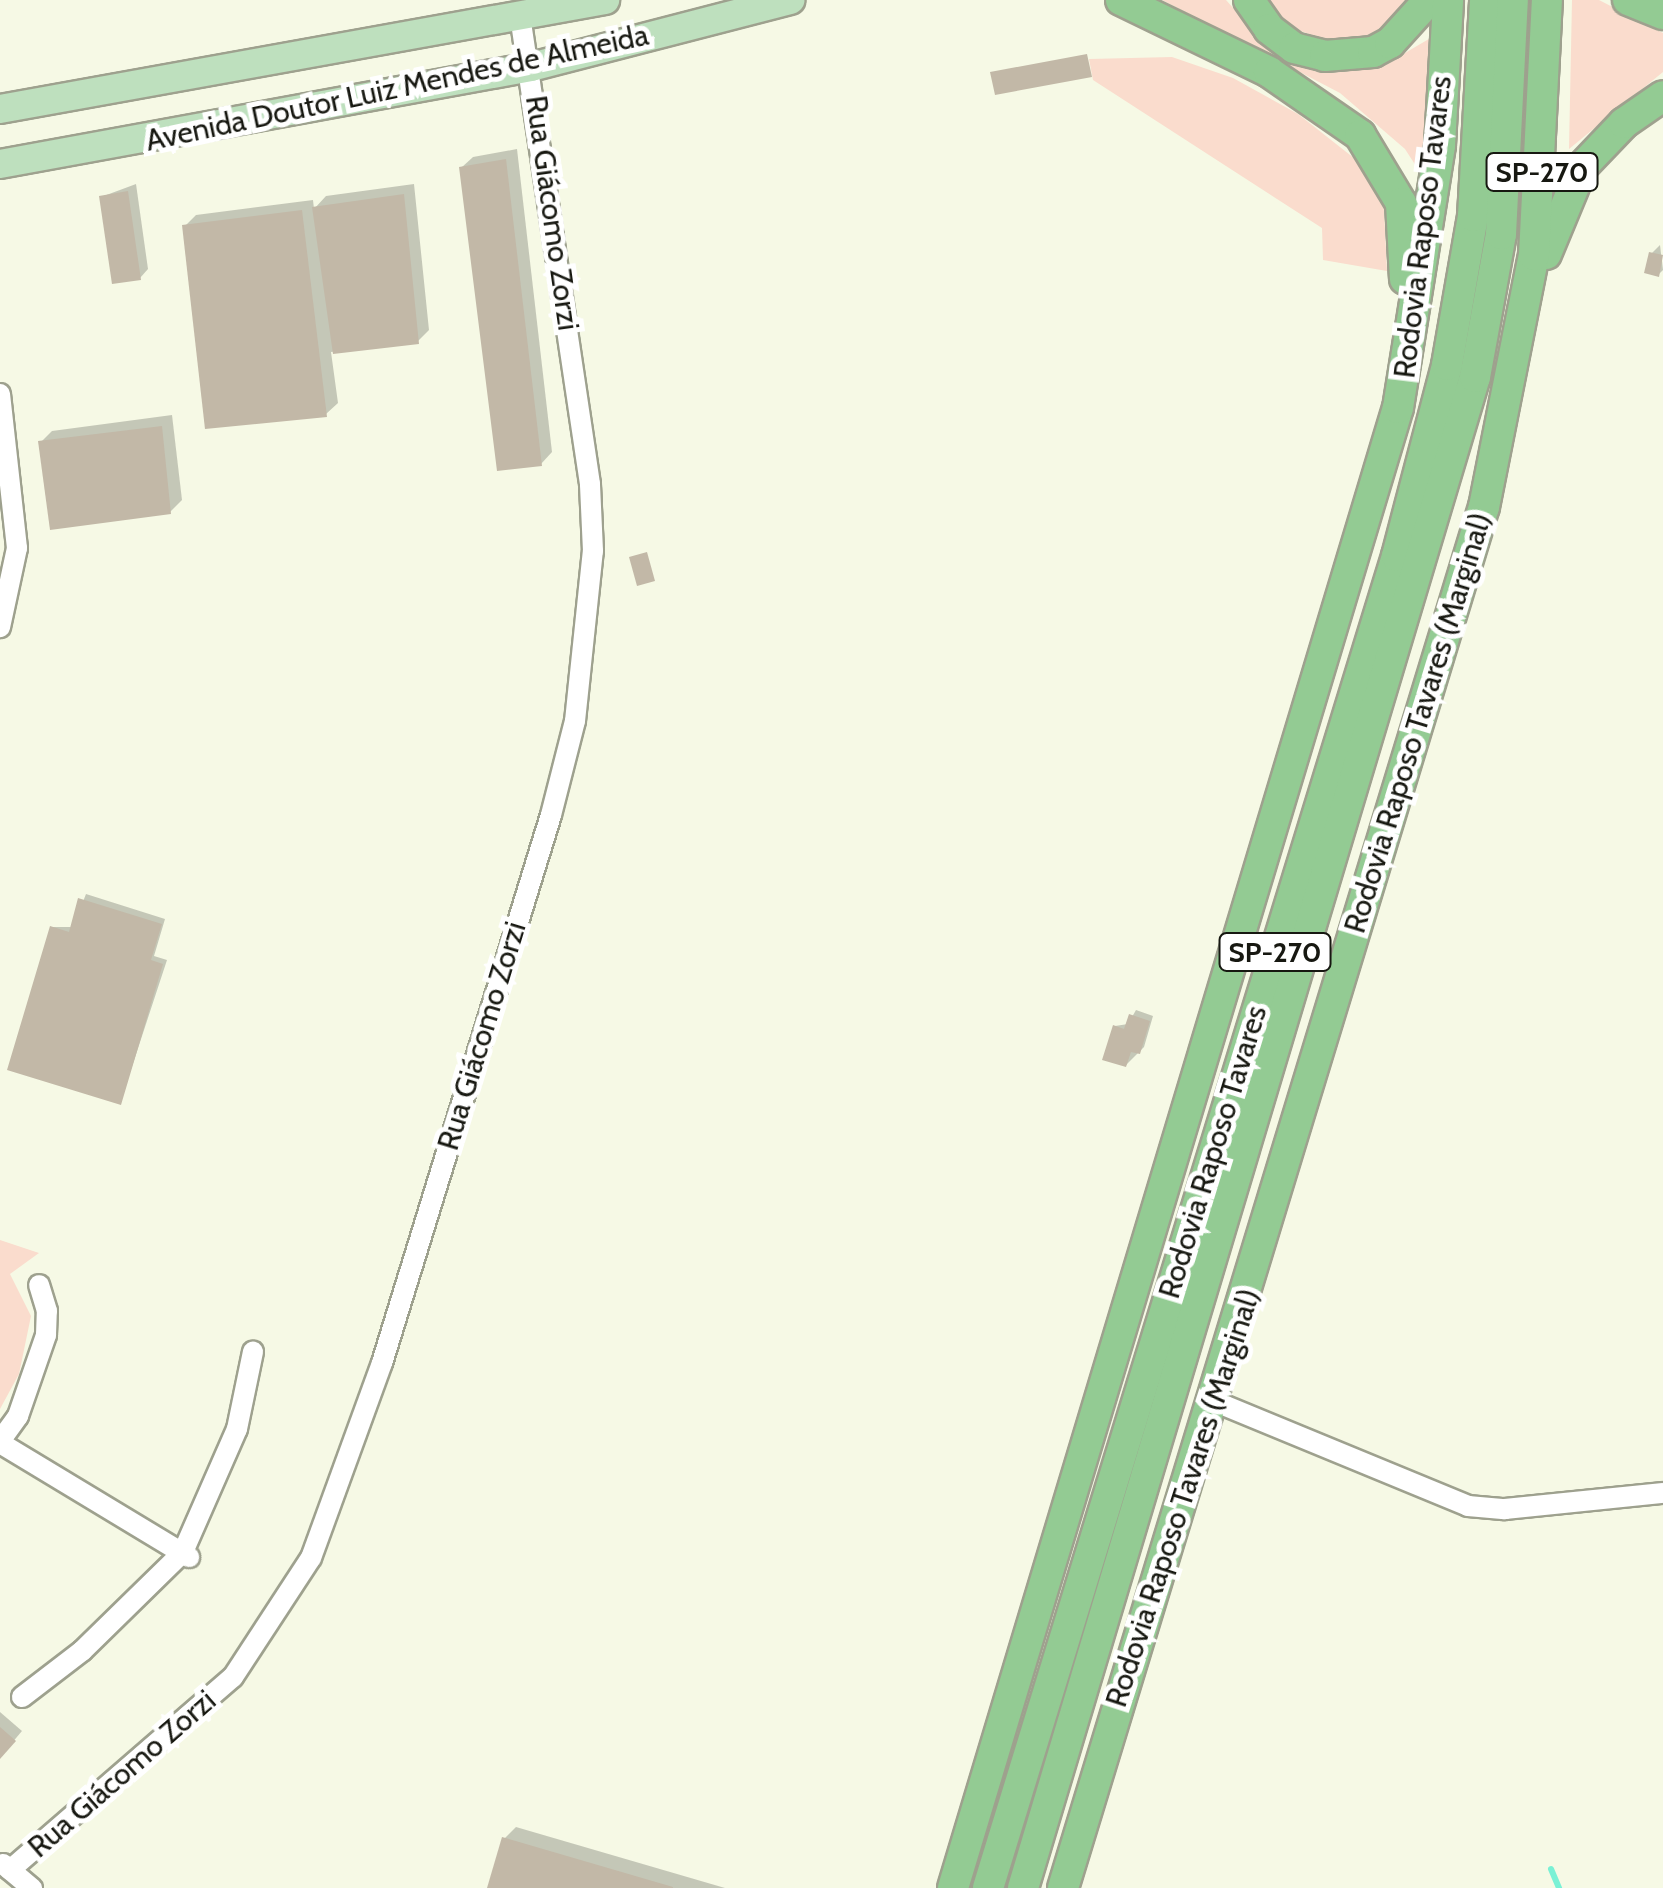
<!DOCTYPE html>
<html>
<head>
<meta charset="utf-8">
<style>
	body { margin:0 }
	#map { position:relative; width:1663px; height:1888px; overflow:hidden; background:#f6f9e5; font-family:Cabin,sans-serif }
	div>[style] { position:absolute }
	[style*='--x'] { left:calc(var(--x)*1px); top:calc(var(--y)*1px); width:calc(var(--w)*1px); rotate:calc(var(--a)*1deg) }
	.green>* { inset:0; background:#fadccd }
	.shadow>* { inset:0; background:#0003 }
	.stream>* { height:6px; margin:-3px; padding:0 3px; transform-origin:3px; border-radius:3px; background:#7af1d5 }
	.building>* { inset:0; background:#c2b8a7 }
	.roads { filter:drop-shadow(2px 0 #9ea18e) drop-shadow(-2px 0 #9ea18e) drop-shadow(0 2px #9ea18e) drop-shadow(0 -2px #9ea18e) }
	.minor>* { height:20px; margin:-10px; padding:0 10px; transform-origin:10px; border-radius:10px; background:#fff }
	.major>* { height:28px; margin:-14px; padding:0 14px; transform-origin:14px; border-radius:14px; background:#bee0be }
	.highway>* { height:30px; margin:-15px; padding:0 15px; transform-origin:15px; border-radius:15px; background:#93cb93 }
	span { translate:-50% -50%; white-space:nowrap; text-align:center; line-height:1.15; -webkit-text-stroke:10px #fff; paint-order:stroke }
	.shield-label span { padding:2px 8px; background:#fff; border:2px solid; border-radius:8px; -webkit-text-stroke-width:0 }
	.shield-label { font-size:28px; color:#171811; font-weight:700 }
	.street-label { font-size:30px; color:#171811 }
</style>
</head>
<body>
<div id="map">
	<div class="green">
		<div style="clip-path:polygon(1162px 0,1226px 0,1268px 47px,1320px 69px,1381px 67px,1434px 36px,1423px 177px,1405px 149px,1340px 93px)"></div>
		<div style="clip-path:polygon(1265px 0,1412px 0,1370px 40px,1339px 45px,1284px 25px)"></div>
		<div style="clip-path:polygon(1572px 0,1599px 0,1663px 33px,1663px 72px,1569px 149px)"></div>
		<div style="clip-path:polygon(1172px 57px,1233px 78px,1298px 114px,1359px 162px,1384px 207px,1387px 271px,1323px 260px,1322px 228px,1093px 80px,1089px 59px)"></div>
		<div style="clip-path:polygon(0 1240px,39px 1253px,10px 1274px,31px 1316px,19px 1374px,0 1409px)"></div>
	</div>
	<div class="shadow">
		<div style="clip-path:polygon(517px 149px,552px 452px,541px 464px,461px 168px,473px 157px)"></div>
		<div style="clip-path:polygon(136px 184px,148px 269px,140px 278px,101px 197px)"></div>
		<div style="clip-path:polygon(414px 184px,429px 330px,417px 342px,331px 352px,338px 403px,326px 414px,185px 226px,196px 215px,313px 200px,314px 209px,326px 196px)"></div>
		<div style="clip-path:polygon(1660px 245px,1663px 270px,1659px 274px,1652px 253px)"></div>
		<div style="clip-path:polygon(172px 415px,182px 500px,170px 512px,41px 442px,52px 431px)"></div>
		<div style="clip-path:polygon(86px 894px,165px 919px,154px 956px,167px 960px,120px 1103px,52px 927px,73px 927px)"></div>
		<div style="clip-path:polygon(1136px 1010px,1153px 1016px,1144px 1047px,1126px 1065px,1115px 1026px,1128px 1024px)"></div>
		<div style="clip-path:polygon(0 1712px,22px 1731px,0 1757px)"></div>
		<div style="clip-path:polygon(516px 1827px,725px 1888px,489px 1888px,504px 1839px)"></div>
	</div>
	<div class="stream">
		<div style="--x:1551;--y:1869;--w:21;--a:67"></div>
	</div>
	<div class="building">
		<div style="clip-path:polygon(1087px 54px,1092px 77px,995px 95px,990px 72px)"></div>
		<div style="clip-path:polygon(506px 159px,542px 466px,497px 471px,459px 167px)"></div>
		<div style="clip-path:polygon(128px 191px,141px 280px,112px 284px,99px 196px)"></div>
		<div style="clip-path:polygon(404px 194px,419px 344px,333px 354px,312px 207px)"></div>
		<div style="clip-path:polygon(302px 210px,327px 417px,205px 429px,182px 225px)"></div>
		<div style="clip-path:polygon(1649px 252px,1663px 255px,1659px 277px,1644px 273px)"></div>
		<div style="clip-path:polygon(162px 426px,171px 514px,50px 530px,38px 441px)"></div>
		<div style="clip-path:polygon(647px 552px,655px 581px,637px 586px,629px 557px)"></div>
		<div style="clip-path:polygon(78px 898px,162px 924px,151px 960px,163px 964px,121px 1105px,7px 1070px,50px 926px,69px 932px)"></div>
		<div style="clip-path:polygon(1129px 1014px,1150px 1021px,1140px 1054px,1131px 1052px,1126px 1067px,1102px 1060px,1113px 1025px,1124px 1029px)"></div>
		<div style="clip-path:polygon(0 1727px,16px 1741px,0 1759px)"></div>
		<div style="clip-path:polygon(502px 1837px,673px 1887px,673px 1888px,487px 1888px)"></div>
	</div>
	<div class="roads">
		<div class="minor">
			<div style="--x:0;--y:394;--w:155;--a:83.7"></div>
			<div style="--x:17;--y:548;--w:81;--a:102.1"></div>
			<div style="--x:1216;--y:1402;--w:273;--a:22.4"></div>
			<div style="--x:1468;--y:1506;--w:37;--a:5"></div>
			<div style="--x:1505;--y:1509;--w:159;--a:-5.8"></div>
			<div style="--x:0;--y:1441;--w:31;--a:-54"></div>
			<div style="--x:18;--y:1416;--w:86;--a:-70.9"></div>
			<div style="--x:46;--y:1335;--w:24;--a:-88"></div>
			<div style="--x:47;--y:1311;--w:27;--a:-107"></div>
			<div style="--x:0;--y:1443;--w:221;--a:31.1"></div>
			<div style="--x:22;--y:1697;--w:76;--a:-37.5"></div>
			<div style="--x:82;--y:1651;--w:141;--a:-44.4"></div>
			<div style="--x:183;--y:1552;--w:134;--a:-66.3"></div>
			<div style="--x:237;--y:1429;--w:79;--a:-78.3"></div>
			<div style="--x:3;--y:1864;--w:38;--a:40"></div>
			<div style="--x:10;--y:1870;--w:295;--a:-40.9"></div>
			<div style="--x:233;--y:1677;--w:142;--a:-56.8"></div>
			<div style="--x:311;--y:1558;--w:208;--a:-70"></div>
			<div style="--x:382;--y:1363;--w:573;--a:-72.86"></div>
			<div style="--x:551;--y:815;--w:97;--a:-75.7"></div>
			<div style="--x:575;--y:721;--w:171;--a:-84"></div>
			<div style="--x:593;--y:551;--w:67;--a:-92.6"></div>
			<div style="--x:590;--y:484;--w:475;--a:-98.5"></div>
		</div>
		<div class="major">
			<div style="--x:0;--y:109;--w:615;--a:-10.21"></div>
			<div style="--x:0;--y:164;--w:540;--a:-10.35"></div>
			<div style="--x:531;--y:67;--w:268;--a:-14.5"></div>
		</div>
		<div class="highway">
			<div style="--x:1121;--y:0;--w:165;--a:25.9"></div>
			<div style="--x:1269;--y:72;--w:111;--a:34.7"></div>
			<div style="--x:1360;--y:135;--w:79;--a:58.9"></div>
			<div style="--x:1401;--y:203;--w:76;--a:87"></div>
			<div style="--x:1249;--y:0;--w:35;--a:55"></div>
			<div style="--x:1269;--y:29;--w:31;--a:37"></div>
			<div style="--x:1294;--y:48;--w:32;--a:14"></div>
			<div style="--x:1325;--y:56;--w:48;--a:-4.8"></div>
			<div style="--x:1373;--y:52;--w:19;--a:-28"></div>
			<div style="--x:1390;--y:43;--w:58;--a:-47.8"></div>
			<div style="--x:1628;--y:0;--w:38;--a:22"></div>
			<div style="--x:1546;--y:254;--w:94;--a:-67.5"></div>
			<div style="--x:1582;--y:167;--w:61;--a:-46.3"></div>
			<div style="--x:1624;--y:123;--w:47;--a:-34.7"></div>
			<div style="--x:953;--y:1888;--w:1545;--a:-73.27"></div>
			<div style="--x:1398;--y:408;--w:266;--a:-80.9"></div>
			<div style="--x:1440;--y:145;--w:145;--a:-86.8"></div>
			<div style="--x:988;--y:1888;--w:1393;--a:-72.93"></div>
			<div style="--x:1397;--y:556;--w:197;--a:-75.3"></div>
			<div style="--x:1447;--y:365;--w:151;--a:-80.1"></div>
			<div style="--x:1473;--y:216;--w:216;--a:-86.8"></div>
			<div style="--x:1023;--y:1888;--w:1577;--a:-73.35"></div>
			<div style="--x:1475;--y:377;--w:145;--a:-79.7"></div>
			<div style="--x:1501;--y:234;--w:234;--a:-87.1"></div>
			<div style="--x:1063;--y:1888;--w:1444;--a:-73.05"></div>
			<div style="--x:1484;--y:507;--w:257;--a:-78.8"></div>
			<div style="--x:1534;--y:255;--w:255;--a:-87.1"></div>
		</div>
	</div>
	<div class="shield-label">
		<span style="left:1542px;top:172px">SP-270</span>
		<span style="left:1275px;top:952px">SP-270</span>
	</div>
	<div class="street-label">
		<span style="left:397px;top:88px;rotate:-12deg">Avenida Doutor Luiz Mendes de Almeida</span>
		<span style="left:552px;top:213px;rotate:82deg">Rua Giácomo Zorzi</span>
		<span style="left:1423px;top:227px;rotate:-83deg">Rodovia Raposo Tavares</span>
		<span style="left:1418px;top:723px;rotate:-73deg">Rodovia Raposo Tavares (Marginal)</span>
		<span style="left:482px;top:1036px;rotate:-73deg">Rua Giácomo Zorzi</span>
		<span style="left:1213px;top:1152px;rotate:-73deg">Rodovia Raposo Tavares</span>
		<span style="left:1183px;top:1498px;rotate:-72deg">Rodovia Raposo Tavares (Marginal)</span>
		<span style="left:122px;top:1774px;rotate:-41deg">Rua Giácomo Zorzi</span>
	</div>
</div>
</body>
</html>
